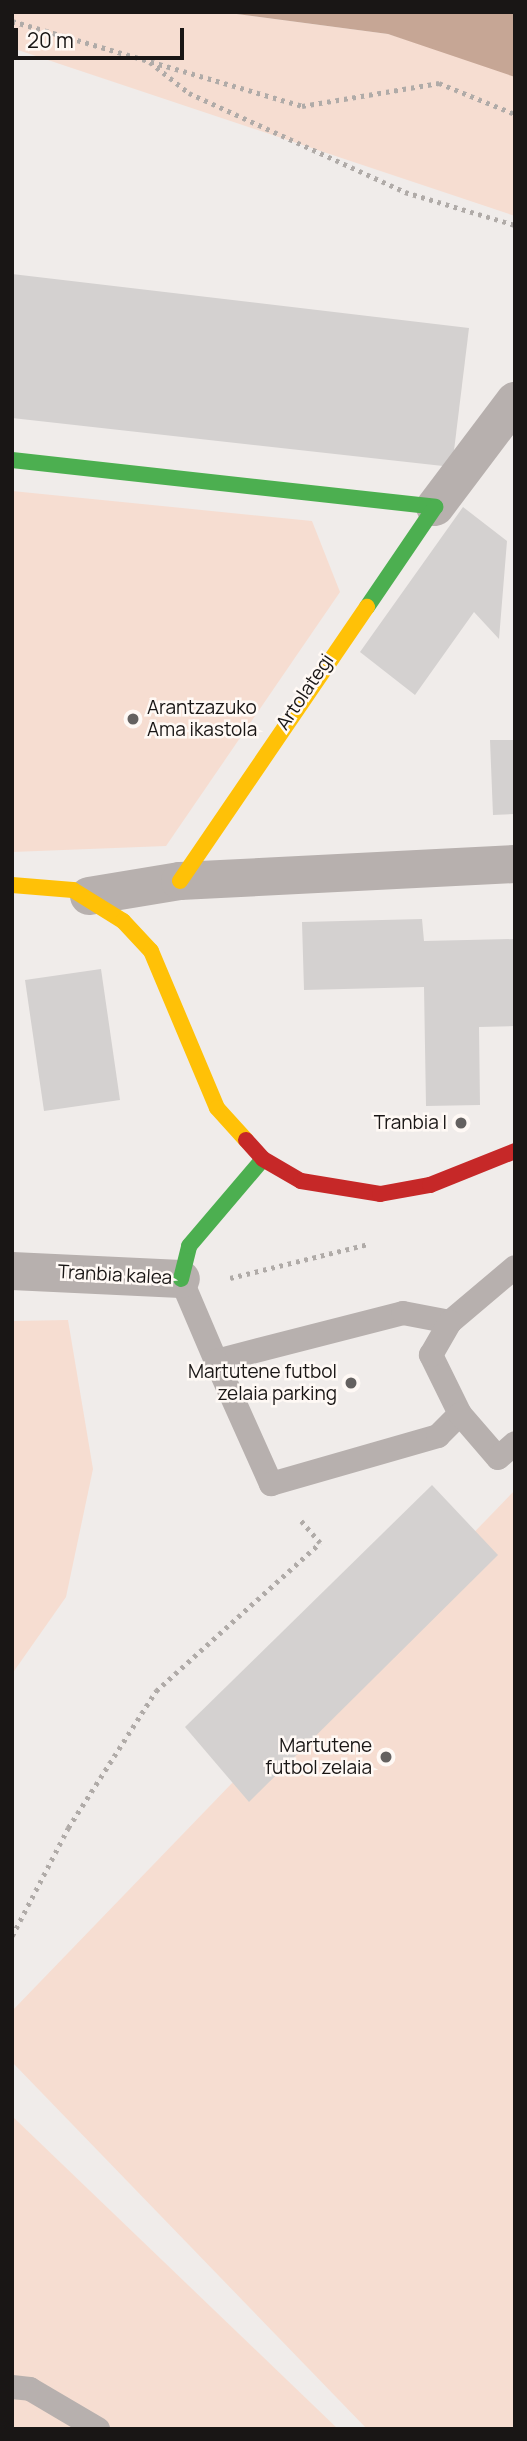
<!DOCTYPE html>
<html>
<head>
<meta charset="utf-8">
<style>
	body { margin:0 }
	#map { position:relative; width:527px; height:2441px; overflow:hidden; background:#f0ecea; font-family:Manrope,sans-serif }
	div>[style] { position:absolute }
	[style*='--x'] { left:calc(var(--x)*1px); top:calc(var(--y)*1px); width:calc(var(--w)*1px); rotate:calc(var(--a)*1deg) }
	.green>* { inset:0; background:#f6ddd1 }
	.water>* { inset:0; background:#c6a695 }
	.building>* { inset:0; background:#d4d1d0 }
	.path>* { height:4.5px; margin-top:-2.25px; transform-origin:0; background:repeating-linear-gradient(90deg,#b0aba8 0 3.5px,transparent 0 8.5px) }
	.lane>* { height:24px; margin:-12px; padding:0 12px; transform-origin:12px; border-radius:12px; background:#b7b0ae }
	.street>* { height:38px; margin:-19px; padding:0 19px; transform-origin:19px; border-radius:19px; background:#b7b0ae }
	.fast>* { height:16px; margin:-8px; padding:0 8px; transform-origin:8px; border-radius:8px; background:#4caf50 }
	.slow>* { height:16px; margin:-8px; padding:0 8px; transform-origin:8px; border-radius:8px; background:#ffc107 }
	.jam>* { height:16px; margin:-8px; padding:0 8px; transform-origin:8px; border-radius:8px; background:#c62828 }
	.dots>* { width:19px; height:19px; translate:-50% -50%; box-sizing:border-box; border:4px solid #fff9f5; border-radius:50% }
	span { translate:-50% -50%; white-space:nowrap; text-align:center; line-height:1.15; -webkit-text-stroke:5px #fff9f5; paint-order:stroke }
	.street-label { font-size:19px; color:#191615 }
	.poi-label { font-size:19px; color:#191615 }
	.left { translate:0 -50%; text-align:left }
	.right { translate:-100% -50%; text-align:right }
	.frame { position:absolute; inset:0; border:14px solid #191615; pointer-events:none }
	.scale { position:absolute; left:14px; top:28px; width:170px; height:32px; box-sizing:border-box; border:4px solid #191615; border-top:0; padding-left:9px; font-size:21px; line-height:24px; white-space:nowrap; color:#191615; -webkit-text-stroke:5px #fff9f5; paint-order:stroke }
</style>
</head>
<body>
<div id="map">
	<div class="green">
		<div style="clip-path:polygon(12px 12px,221px 12px,388px 34px,488px 65px,515px 77px,515px 216px,12px 48px)"></div>
		<div style="clip-path:polygon(12px 491px,312px 521px,340px 592px,166px 846px,12px 852px)"></div>
		<div style="clip-path:polygon(68px 1320px,93px 1469px,66px 1597px,12px 1674px,12px 1321px)"></div>
		<div style="clip-path:polygon(515px 1490px,515px 2429px,367px 2429px,12px 2062px,12px 2011px)"></div>
		<div style="clip-path:polygon(12px 2116px,338px 2429px,12px 2429px)"></div>
	</div>
	<div class="water">
		<div style="clip-path:polygon(221px 12px,515px 12px,515px 77px,388px 34px)"></div>
	</div>
	<div class="building">
		<div style="clip-path:polygon(12px 274px,469px 328px,452px 467px,12px 418px)"></div>
		<div style="clip-path:polygon(463px 507px,507px 541px,499px 639px,474px 612px,415px 695px,360px 652px)"></div>
		<div style="clip-path:polygon(490px 740px,515px 740px,515px 814px,493px 815px)"></div>
		<div style="clip-path:polygon(422px 919px,424px 941px,515px 939px,515px 1026px,479px 1027px,480px 1105px,426px 1106px,424px 987px,304px 990px,302px 922px)"></div>
		<div style="clip-path:polygon(101px 969px,120px 1100px,44px 1111px,25px 980px)"></div>
		<div style="clip-path:polygon(432px 1485px,498px 1555px,249px 1802px,185px 1727px)"></div>
	</div>
	<div class="path">
		<div style="--x:12;--y:21;--w:302;--a:16.3"></div>
		<div style="--x:302;--y:106;--w:139;--a:-9.5"></div>
		<div style="--x:439;--y:83;--w:82;--a:22.2"></div>
		<div style="--x:150;--y:62;--w:50;--a:38.5"></div>
		<div style="--x:189;--y:93;--w:238;--a:24.6"></div>
		<div style="--x:405;--y:192;--w:115;--a:16.7"></div>
		<div style="--x:230;--y:1278;--w:142;--a:-13.8"></div>
		<div style="--x:12;--y:1936;--w:122;--a:-62.6"></div>
		<div style="--x:68;--y:1828;--w:163;--a:-57.3"></div>
		<div style="--x:156;--y:1691;--w:221;--a:-42.1"></div>
		<div style="--x:320;--y:1543;--w:30;--a:-131"></div>
	</div>
	<div class="lane">
		<div style="--x:181;--y:1279;--w:89;--a:66.9"></div>
		<div style="--x:216;--y:1361;--w:193;--a:-14.4"></div>
		<div style="--x:403;--y:1313;--w:48;--a:10.8"></div>
		<div style="--x:450;--y:1322;--w:85;--a:-40.2"></div>
		<div style="--x:216;--y:1361;--w:135;--a:65.9"></div>
		<div style="--x:271;--y:1484;--w:174;--a:-16"></div>
		<div style="--x:438;--y:1436;--w:31;--a:-45"></div>
		<div style="--x:460;--y:1414;--w:66;--a:-116.2"></div>
		<div style="--x:431;--y:1355;--w:38;--a:-60"></div>
		<div style="--x:460;--y:1414;--w:58;--a:49.2"></div>
		<div style="--x:498;--y:1458;--w:23;--a:-41"></div>
		<div style="--x:12;--y:2387;--w:18;--a:6"></div>
		<div style="--x:30;--y:2389;--w:79;--a:30.5"></div>
	</div>
	<div class="street">
		<div style="--x:435;--y:507;--w:133;--a:-53"></div>
		<div style="--x:89;--y:896;--w:92;--a:-9.4"></div>
		<div style="--x:180;--y:881;--w:335;--a:-2.9"></div>
		<div style="--x:12;--y:1271;--w:169;--a:2.7"></div>
	</div>
	<div class="fast">
		<div style="--x:12;--y:460;--w:426;--a:6.3"></div>
		<div style="--x:435;--y:507;--w:121;--a:124.2"></div>
		<div style="--x:181;--y:1279;--w:34;--a:-76"></div>
		<div style="--x:189;--y:1246;--w:114;--a:-49.6"></div>
	</div>
	<div class="slow">
		<div style="--x:180;--y:881;--w:332;--a:-55.7"></div>
		<div style="--x:12;--y:885;--w:61;--a:4.7"></div>
		<div style="--x:73;--y:890;--w:59;--a:31.8"></div>
		<div style="--x:123;--y:921;--w:41;--a:47"></div>
		<div style="--x:151;--y:951;--w:170;--a:67.2"></div>
		<div style="--x:217;--y:1108;--w:43;--a:47.8"></div>
	</div>
	<div class="jam">
		<div style="--x:246;--y:1140;--w:25;--a:48"></div>
		<div style="--x:263;--y:1159;--w:44;--a:30.1"></div>
		<div style="--x:301;--y:1181;--w:80;--a:9.3"></div>
		<div style="--x:380;--y:1194;--w:51;--a:-10.2"></div>
		<div style="--x:430;--y:1185;--w:92;--a:-21.8"></div>
	</div>
	<div class="dots">
		<div style="left:133px;top:719px;background:#646160"></div>
		<div style="left:461px;top:1123px;background:#646160"></div>
		<div style="left:351px;top:1383px;background:#646160"></div>
		<div style="left:386px;top:1757px;background:#646160"></div>
	</div>
	<div class="street-label">
		<span style="left:305px;top:692px;rotate:-56deg">Artolategi</span>
		<span style="left:115px;top:1275px;rotate:3deg">Tranbia kalea</span>
	</div>
	<div class="poi-label">
		<span class="left" style="left:147px;top:719px">Arantzazuko<br>Ama ikastola</span>
		<span class="right" style="left:447px;top:1123px">Tranbia I</span>
		<span class="right" style="left:337px;top:1383px">Martutene futbol<br>zelaia parking</span>
		<span class="right" style="left:372px;top:1757px">Martutene<br>futbol zelaia</span>
	</div>
	<div class="frame"></div>
	<div class="scale">20 m</div>
</div>
</body>
</html>
